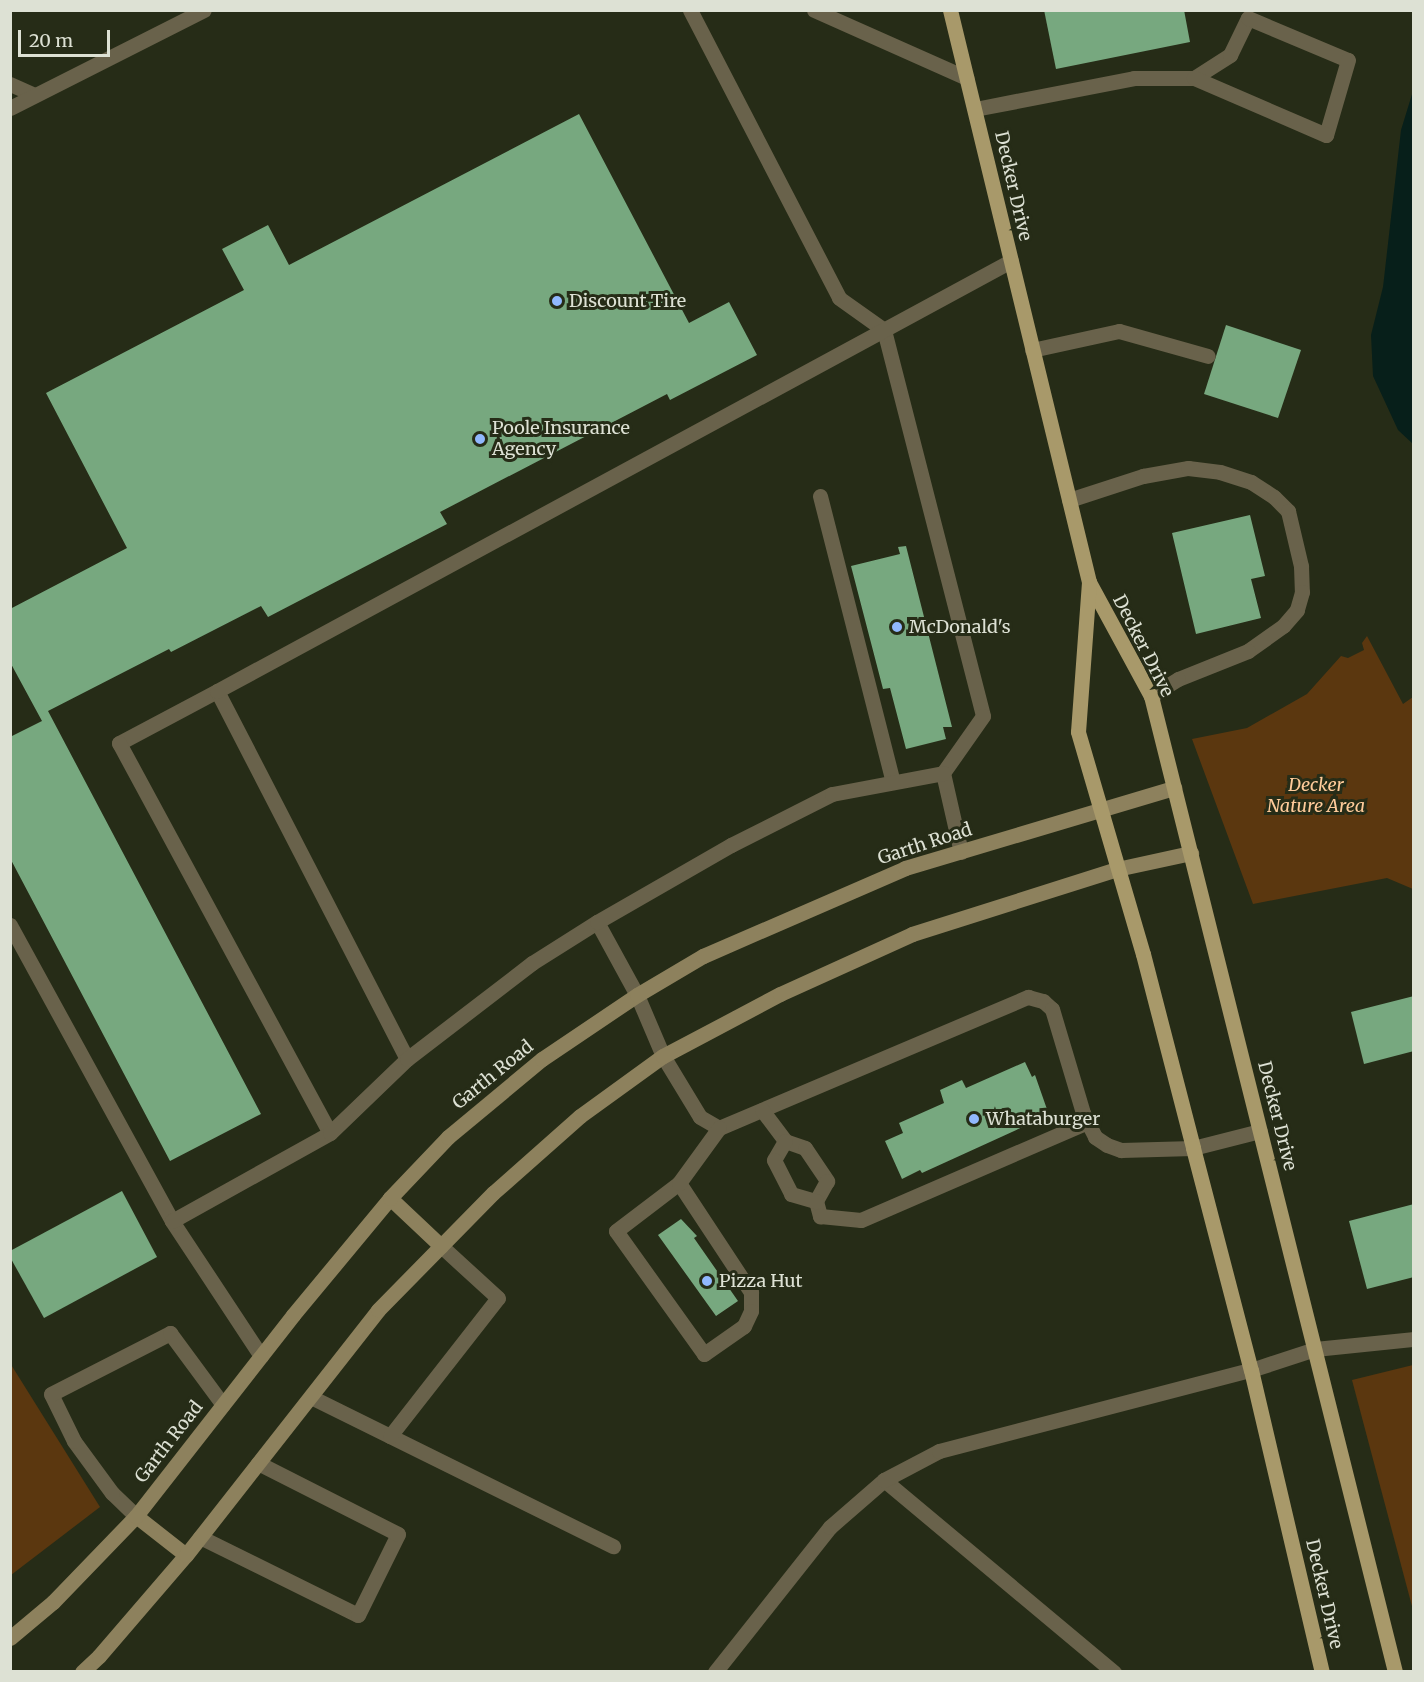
<!DOCTYPE html>
<html>
<head>
<meta charset="utf-8">
<style>
	body { margin:0 }
	#map { position:relative; width:1424px; height:1682px; overflow:hidden; background:#262c17; font-family:Merriweather,serif }
	div>[style] { position:absolute }
	[style*='--x'] { left:calc(var(--x)*1px); top:calc(var(--y)*1px); width:calc(var(--w)*1px); rotate:calc(var(--a)*1deg) }
	.green>* { inset:0; background:#5b370f }
	.water>* { inset:0; background:#071f1a }
	.building>* { inset:0; background:#77a87f }
	.service>* { height:15px; margin:-7.5px; padding:0 7.5px; transform-origin:7.5px; border-radius:7.5px; background:#69624b }
	.minor>* { height:15px; margin:-7.5px; padding:0 7.5px; transform-origin:7.5px; border-radius:7.5px; background:#69624b }
	.tertiary>* { height:15px; margin:-7.5px; padding:0 7.5px; transform-origin:7.5px; border-radius:7.5px; background:#69624b }
	.secondary>* { height:15px; margin:-7.5px; padding:0 7.5px; transform-origin:7.5px; border-radius:7.5px; background:#8d815d }
	.primary>* { height:15px; margin:-7.5px; padding:0 7.5px; transform-origin:7.5px; border-radius:7.5px; background:#a8996a }
	.dots>* { width:16px; height:16px; translate:-50% -50%; box-sizing:border-box; border:3px solid #262c17; border-radius:50% }
	span { translate:-50% -50%; white-space:nowrap; text-align:center; line-height:1.15; -webkit-text-stroke:6px #262c17; paint-order:stroke }
	.street-label { font-size:18px; color:#dde1d4 }
	.poi-label { font-size:18px; color:#dde1d4 }
	.left { translate:0 -50%; text-align:left }
	.park-label { font-size:18px; color:#ffcb9a; font-style:italic }
	.frame { position:absolute; inset:0; border:12px solid #dde1d4; pointer-events:none }
	.scale { position:absolute; left:18px; top:30px; width:92px; height:27px; box-sizing:border-box; border:3px solid #dde1d4; border-top:0; padding-left:8px; font-size:18px; line-height:21px; white-space:nowrap; color:#dde1d4; -webkit-text-stroke:4px #262c17; paint-order:stroke }
</style>
</head>
<body>
<div id="map">
	<div class="green">
		<div style="clip-path:polygon(1367px 636px,1403px 704px,1413px 697px,1413px 889px,1387px 878px,1253px 904px,1192px 739px,1247px 728px,1307px 694px,1341px 656px,1348px 658px,1364px 650px,1362px 643px)"></div>
		<div style="clip-path:polygon(10px 1363px,100px 1507px,11px 1575px,10px 1575px)"></div>
		<div style="clip-path:polygon(1413px 1365px,1414px 1365px,1413px 1610px,1352px 1380px)"></div>
	</div>
	<div class="water">
		<div style="clip-path:polygon(1413px 91px,1413px 444px,1398px 430px,1373px 376px,1371px 335px,1383px 287px,1401px 130px)"></div>
	</div>
	<div class="building">
		<div style="clip-path:polygon(1044px 10px,1184px 10px,1190px 42px,1056px 69px)"></div>
		<div style="clip-path:polygon(579px 114px,689px 323px,729px 302px,757px 355px,670px 400px,667px 394px,440px 512px,447px 524px,268px 617px,261px 606px,171px 652px,169px 649px,48px 711px,261px 1114px,170px 1161px,10px 858px,10px 737px,42px 721px,10px 662px,10px 609px,127px 548px,46px 393px,244px 290px,222px 249px,268px 225px,289px 265px)"></div>
		<div style="clip-path:polygon(1226px 325px,1301px 350px,1278px 418px,1204px 394px)"></div>
		<div style="clip-path:polygon(1250px 515px,1265px 576px,1251px 579px,1261px 618px,1196px 634px,1172px 533px)"></div>
		<div style="clip-path:polygon(906px 546px,952px 727px,943px 727px,946px 739px,906px 749px,890px 688px,883px 689px,851px 566px,900px 554px,898px 547px)"></div>
		<div style="clip-path:polygon(1414px 996px,1414px 1051px,1364px 1064px,1351px 1012px)"></div>
		<div style="clip-path:polygon(1025px 1062px,1032px 1077px,1035px 1075px,1049px 1115px,922px 1173px,920px 1170px,902px 1179px,885px 1141px,903px 1133px,899px 1123px,944px 1103px,940px 1090px,962px 1080px,966px 1088px)"></div>
		<div style="clip-path:polygon(122px 1191px,157px 1257px,44px 1318px,10px 1257px,10px 1251px)"></div>
		<div style="clip-path:polygon(1414px 1204px,1414px 1277px,1367px 1289px,1349px 1221px)"></div>
		<div style="clip-path:polygon(681px 1219px,697px 1236px,694px 1238px,738px 1301px,716px 1316px,658px 1235px)"></div>
	</div>
	<div class="service">
		<div style="--x:690;--y:10;--w:324;--a:62.6"></div>
		<div style="--x:839;--y:298;--w:55;--a:35.4"></div>
		<div style="--x:884;--y:330;--w:398;--a:75.6"></div>
		<div style="--x:983;--y:716;--w:70;--a:125.1"></div>
		<div style="--x:943;--y:773;--w:81;--a:77.2"></div>
		<div style="--x:975;--y:109;--w:162;--a:-11"></div>
		<div style="--x:1134;--y:78;--w:60;--a:0"></div>
		<div style="--x:1194;--y:78;--w:43;--a:-32.6"></div>
		<div style="--x:1230;--y:55;--w:41;--a:-64.1"></div>
		<div style="--x:1248;--y:18;--w:108;--a:22.8"></div>
		<div style="--x:1348;--y:60;--w:78;--a:106.3"></div>
		<div style="--x:1326;--y:135;--w:144;--a:-156.6"></div>
		<div style="--x:1032;--y:350;--w:89;--a:-12.3"></div>
		<div style="--x:1119;--y:331;--w:92;--a:15.7"></div>
		<div style="--x:820;--y:496;--w:295;--a:75.7"></div>
		<div style="--x:1069;--y:500;--w:78;--a:-18"></div>
		<div style="--x:1143;--y:476;--w:46;--a:-10.1"></div>
		<div style="--x:1188;--y:468;--w:32;--a:7"></div>
		<div style="--x:1220;--y:472;--w:33;--a:18"></div>
		<div style="--x:1251;--y:482;--w:27;--a:33"></div>
		<div style="--x:1274;--y:497;--w:20;--a:45"></div>
		<div style="--x:1288;--y:511;--w:57;--a:76.7"></div>
		<div style="--x:1301;--y:566;--w:26;--a:88"></div>
		<div style="--x:1302;--y:592;--w:19;--a:106"></div>
		<div style="--x:1297;--y:610;--w:21;--a:131"></div>
		<div style="--x:1283;--y:626;--w:43;--a:144.5"></div>
		<div style="--x:1248;--y:651;--w:75;--a:158.2"></div>
		<div style="--x:1178;--y:679;--w:32;--a:148"></div>
		<div style="--x:217;--y:691;--w:111;--a:152"></div>
		<div style="--x:119;--y:743;--w:443;--a:61.6"></div>
		<div style="--x:597;--y:922;--w:83;--a:61.3"></div>
		<div style="--x:10;--y:925;--w:337;--a:61.3"></div>
		<div style="--x:663;--y:1056;--w:71;--a:58.8"></div>
		<div style="--x:700;--y:1117;--w:22;--a:30"></div>
		<div style="--x:719;--y:1128;--w:336;--a:-23"></div>
		<div style="--x:1028;--y:997;--w:16;--a:15"></div>
		<div style="--x:1043;--y:1001;--w:12;--a:42"></div>
		<div style="--x:1052;--y:1009;--w:109;--a:73.4"></div>
		<div style="--x:1083;--y:1113;--w:27;--a:63"></div>
		<div style="--x:1095;--y:1137;--w:14;--a:34"></div>
		<div style="--x:1107;--y:1145;--w:15;--a:20"></div>
		<div style="--x:1121;--y:1150;--w:72;--a:-1.6"></div>
		<div style="--x:1193;--y:1148;--w:69;--a:-14.2"></div>
		<div style="--x:407;--y:1059;--w:414;--a:-117.3"></div>
		<div style="--x:217;--y:691;--w:903;--a:-28.44"></div>
		<div style="--x:762;--y:1110;--w:39;--a:53"></div>
		<div style="--x:785;--y:1141;--w:21;--a:19"></div>
		<div style="--x:805;--y:1148;--w:40;--a:56"></div>
		<div style="--x:827;--y:1181;--w:23;--a:119"></div>
		<div style="--x:816;--y:1201;--w:16;--a:75"></div>
		<div style="--x:820;--y:1216;--w:41;--a:5.6"></div>
		<div style="--x:861;--y:1220;--w:246;--a:-23.4"></div>
		<div style="--x:785;--y:1141;--w:22;--a:120"></div>
		<div style="--x:774;--y:1160;--w:38;--a:63"></div>
		<div style="--x:791;--y:1194;--w:26;--a:16"></div>
		<div style="--x:679;--y:1183;--w:131;--a:56.6"></div>
		<div style="--x:751;--y:1292;--w:19;--a:90"></div>
		<div style="--x:751;--y:1311;--w:17;--a:115"></div>
		<div style="--x:744;--y:1326;--w:49;--a:145"></div>
		<div style="--x:704;--y:1354;--w:151;--a:-125.6"></div>
		<div style="--x:616;--y:1231;--w:79;--a:-37.3"></div>
		<div style="--x:679;--y:1183;--w:68;--a:-54"></div>
		<div style="--x:261;--y:1356;--w:162;--a:-123.4"></div>
		<div style="--x:172;--y:1221;--w:181;--a:-29.1"></div>
		<div style="--x:330;--y:1133;--w:107;--a:-43.9"></div>
		<div style="--x:407;--y:1059;--w:158;--a:-37.5"></div>
		<div style="--x:532;--y:963;--w:77;--a:-32.2"></div>
		<div style="--x:597;--y:922;--w:155;--a:-29.9"></div>
		<div style="--x:731;--y:845;--w:113;--a:-26.8"></div>
		<div style="--x:832;--y:794;--w:113;--a:-10.7"></div>
		<div style="--x:311;--y:1397;--w:337;--a:26.3"></div>
		<div style="--x:390;--y:1436;--w:175;--a:-52"></div>
		<div style="--x:498;--y:1298;--w:77;--a:-137.6"></div>
		<div style="--x:884;--y:1480;--w:300;--a:39.9"></div>
		<div style="--x:136;--y:1516;--w:33;--a:-136"></div>
		<div style="--x:112;--y:1493;--w:64;--a:-126.2"></div>
		<div style="--x:74;--y:1441;--w:52;--a:-116.1"></div>
		<div style="--x:51;--y:1394;--w:134;--a:-27.1"></div>
		<div style="--x:170;--y:1333;--w:89;--a:53.6"></div>
		<div style="--x:200;--y:1537;--w:176;--a:26.3"></div>
		<div style="--x:358;--y:1615;--w:90;--a:-63.7"></div>
		<div style="--x:398;--y:1534;--w:157;--a:-153.1"></div>
		<div style="--x:715;--y:1672;--w:185;--a:-51.6"></div>
		<div style="--x:830;--y:1527;--w:72;--a:-41"></div>
		<div style="--x:884;--y:1480;--w:62;--a:-27.8"></div>
		<div style="--x:939;--y:1451;--w:322;--a:-14.6"></div>
		<div style="--x:1251;--y:1370;--w:67;--a:-18.2"></div>
		<div style="--x:1315;--y:1349;--w:100;--a:-5.8"></div>
	</div>
	<div class="minor">
		<div style="--x:10;--y:84;--w:27;--a:24"></div>
		<div style="--x:637;--y:995;--w:66;--a:66.9"></div>
	</div>
	<div class="tertiary">
		<div style="--x:814;--y:10;--w:167;--a:24"></div>
		<div style="--x:10;--y:108;--w:217;--a:-26.8"></div>
	</div>
	<div class="secondary">
		<div style="--x:390;--y:1198;--w:70;--a:43.3"></div>
		<div style="--x:136;--y:1516;--w:63;--a:38"></div>
		<div style="--x:10;--y:1638;--w:56;--a:-39.9"></div>
		<div style="--x:53;--y:1602;--w:120;--a:-46"></div>
		<div style="--x:136;--y:1516;--w:255;--a:-52"></div>
		<div style="--x:293;--y:1315;--w:152;--a:-50.3"></div>
		<div style="--x:390;--y:1198;--w:84;--a:-46.4"></div>
		<div style="--x:448;--y:1137;--w:122;--a:-39.7"></div>
		<div style="--x:542;--y:1059;--w:115;--a:-34"></div>
		<div style="--x:637;--y:995;--w:77;--a:-30.6"></div>
		<div style="--x:703;--y:956;--w:220;--a:-23.5"></div>
		<div style="--x:905;--y:868;--w:281;--a:-16.6"></div>
		<div style="--x:82;--y:1672;--w:23;--a:-43"></div>
		<div style="--x:99;--y:1656;--w:133;--a:-49.3"></div>
		<div style="--x:186;--y:1555;--w:311;--a:-51.9"></div>
		<div style="--x:378;--y:1310;--w:164;--a:-45.5"></div>
		<div style="--x:493;--y:1193;--w:116;--a:-41.5"></div>
		<div style="--x:580;--y:1116;--w:102;--a:-35.9"></div>
		<div style="--x:663;--y:1056;--w:132;--a:-27.9"></div>
		<div style="--x:780;--y:994;--w:145;--a:-24.4"></div>
		<div style="--x:912;--y:934;--w:215;--a:-17.6"></div>
		<div style="--x:1117;--y:869;--w:76;--a:-12.2"></div>
	</div>
	<div class="primary">
		<div style="--x:950;--y:10;--w:589;--a:76.34"></div>
		<div style="--x:1089;--y:582;--w:130;--a:61.5"></div>
		<div style="--x:1151;--y:696;--w:1006;--a:75.96"></div>
		<div style="--x:1089;--y:582;--w:150;--a:94.2"></div>
		<div style="--x:1078;--y:732;--w:231;--a:73.7"></div>
		<div style="--x:1143;--y:954;--w:200;--a:75.5"></div>
		<div style="--x:1193;--y:1148;--w:229;--a:75.4"></div>
		<div style="--x:1251;--y:1370;--w:310;--a:76.8"></div>
	</div>
	<div class="dots">
		<div style="left:557px;top:301px;background:#91b8fd"></div>
		<div style="left:480px;top:439px;background:#91b8fd"></div>
		<div style="left:897px;top:627px;background:#91b8fd"></div>
		<div style="left:974px;top:1119px;background:#91b8fd"></div>
		<div style="left:707px;top:1281px;background:#91b8fd"></div>
	</div>
	<div class="street-label">
		<span style="left:1013px;top:186px;rotate:77deg">Decker Drive</span>
		<span style="left:1143px;top:646px;rotate:63deg">Decker Drive</span>
		<span style="left:925px;top:844px;rotate:-18deg">Garth Road</span>
		<span style="left:493px;top:1075px;rotate:-39deg">Garth Road</span>
		<span style="left:1277px;top:1116px;rotate:76deg">Decker Drive</span>
		<span style="left:169px;top:1442px;rotate:-52deg">Garth Road</span>
		<span style="left:1324px;top:1594px;rotate:77deg">Decker Drive</span>
	</div>
	<div class="poi-label">
		<span class="left" style="left:569px;top:301px">Discount Tire</span>
		<span class="left" style="left:492px;top:439px">Poole Insurance<br>Agency</span>
		<span class="left" style="left:909px;top:627px">McDonald's</span>
		<span class="left" style="left:986px;top:1119px">Whataburger</span>
		<span class="left" style="left:719px;top:1281px">Pizza Hut</span>
	</div>
	<div class="park-label">
		<span style="left:1316px;top:796px">Decker<br>Nature Area</span>
	</div>
	<div class="frame"></div>
	<div class="scale">20 m</div>
</div>
</body>
</html>
